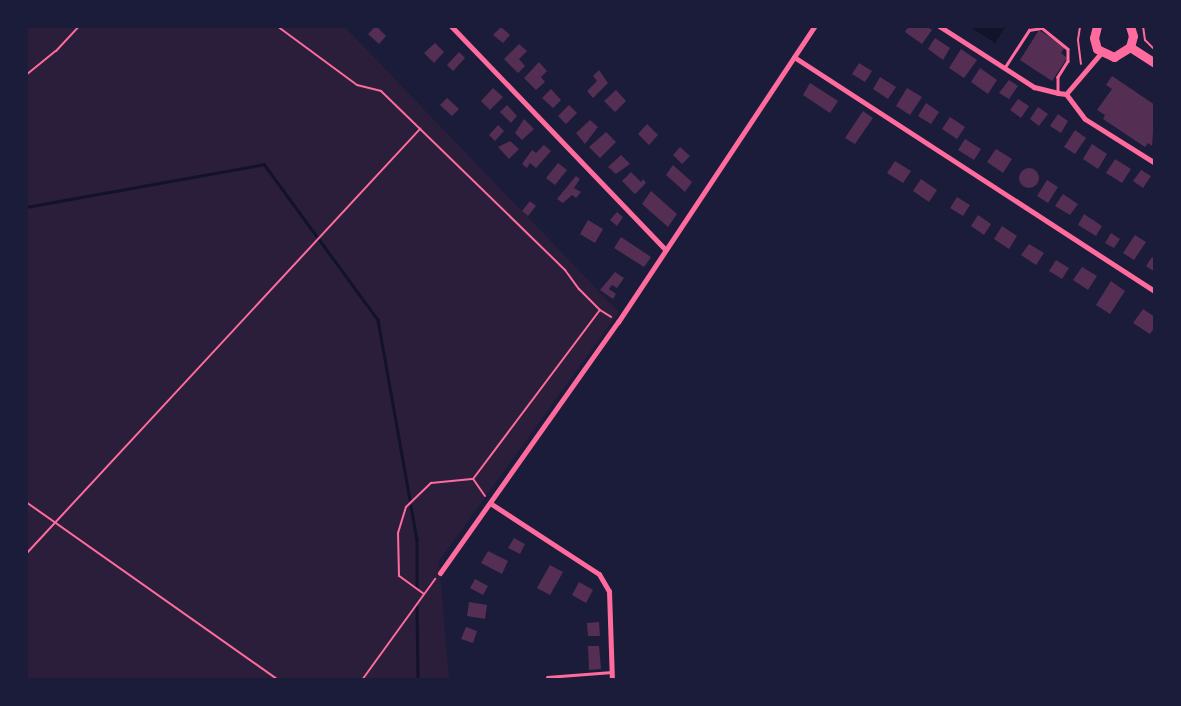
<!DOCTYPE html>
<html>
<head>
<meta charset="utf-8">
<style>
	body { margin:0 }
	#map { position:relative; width:1181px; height:706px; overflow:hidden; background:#1b1b3a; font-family:Jost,sans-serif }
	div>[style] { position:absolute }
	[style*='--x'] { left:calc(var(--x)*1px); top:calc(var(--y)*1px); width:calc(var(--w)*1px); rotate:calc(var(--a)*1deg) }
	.green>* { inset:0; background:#2a1e3b }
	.water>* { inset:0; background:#12122b }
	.stream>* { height:2.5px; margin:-1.25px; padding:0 1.25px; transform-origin:1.25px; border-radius:1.25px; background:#12122b }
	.building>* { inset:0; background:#542f53 }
	.round { border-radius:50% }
	.path>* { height:2px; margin:-1px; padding:0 1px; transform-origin:1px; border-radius:1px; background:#ff6b9d }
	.service>* { height:2.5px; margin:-1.25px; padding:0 1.25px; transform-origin:1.25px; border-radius:1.25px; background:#ff6b9d }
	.minor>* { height:5px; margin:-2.5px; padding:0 2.5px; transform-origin:2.5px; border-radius:2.5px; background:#ff6b9d }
	.primary>* { height:9px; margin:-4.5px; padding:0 4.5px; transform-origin:4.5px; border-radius:4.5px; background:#ff6b9d }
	span { translate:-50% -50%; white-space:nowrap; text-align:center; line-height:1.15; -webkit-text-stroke:6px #1b1b3a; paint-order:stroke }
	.frame { position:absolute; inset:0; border:28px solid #1b1b3a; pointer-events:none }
</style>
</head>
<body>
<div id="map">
	<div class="green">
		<div style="clip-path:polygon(26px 26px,344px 26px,619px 312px,439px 561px,449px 680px,26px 680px)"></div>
	</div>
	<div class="water">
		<div style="clip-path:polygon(969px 26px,1006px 26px,995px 43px)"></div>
	</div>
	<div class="stream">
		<div style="--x:26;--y:207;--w:242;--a:-10.2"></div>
		<div style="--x:264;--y:164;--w:193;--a:53.8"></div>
		<div style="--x:378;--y:320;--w:182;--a:79.9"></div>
		<div style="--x:411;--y:506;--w:34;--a:80"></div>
		<div style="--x:417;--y:539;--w:47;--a:90"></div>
		<div style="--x:417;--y:607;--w:73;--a:89.2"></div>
	</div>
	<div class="building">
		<div style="clip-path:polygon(376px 26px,386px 36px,379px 44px,368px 34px)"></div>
		<div style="clip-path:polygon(909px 26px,926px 26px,932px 30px,922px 44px,905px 32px)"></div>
		<div style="clip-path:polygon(501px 27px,510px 35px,503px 43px,493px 35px)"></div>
		<div style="clip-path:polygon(1039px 30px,1065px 47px,1061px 53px,1067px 58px,1052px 81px,1020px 60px)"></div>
		<div style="clip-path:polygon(935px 38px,950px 48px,943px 60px,928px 49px)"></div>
		<div style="clip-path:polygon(435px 43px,444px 52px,434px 63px,424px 53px)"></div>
		<div style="clip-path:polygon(519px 44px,527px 51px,519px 59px,525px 66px,518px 73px,504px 59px)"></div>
		<div style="clip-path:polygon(961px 49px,977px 60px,964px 78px,949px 68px)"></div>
		<div style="clip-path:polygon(459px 52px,465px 58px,453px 71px,447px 65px)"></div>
		<div style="clip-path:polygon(539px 62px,547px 71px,541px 77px,545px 82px,536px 90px,524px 78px)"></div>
		<div style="clip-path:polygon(859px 63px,872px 71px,865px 82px,852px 74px)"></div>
		<div style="clip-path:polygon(980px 68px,997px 80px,988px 94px,971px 82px)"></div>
		<div style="clip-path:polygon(599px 70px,608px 83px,593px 98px,587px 91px,597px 81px,593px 76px)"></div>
		<div style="clip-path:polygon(1112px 76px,1155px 105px,1152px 146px,1148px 143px,1145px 147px,1103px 119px,1105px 115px,1097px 110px,1112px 89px,1106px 85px)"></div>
		<div style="clip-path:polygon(880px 77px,896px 87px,888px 99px,873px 89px)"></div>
		<div style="clip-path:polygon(1009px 80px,1018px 86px,1009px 99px,999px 93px)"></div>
		<div style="clip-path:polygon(810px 83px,838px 101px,830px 113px,803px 95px)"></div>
		<div style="clip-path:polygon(493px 88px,503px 97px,490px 110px,481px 101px)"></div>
		<div style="clip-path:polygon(907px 88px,922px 97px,910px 115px,896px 106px)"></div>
		<div style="clip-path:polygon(551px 89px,561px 100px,553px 108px,542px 98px)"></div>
		<div style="clip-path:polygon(616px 90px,626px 101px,615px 112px,604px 101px)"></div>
		<div style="clip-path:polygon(447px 98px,459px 109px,452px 116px,440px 105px)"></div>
		<div style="clip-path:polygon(1018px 99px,1029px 106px,1021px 118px,1010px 110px)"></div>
		<div style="clip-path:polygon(926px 103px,939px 112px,931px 124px,918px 116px)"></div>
		<div style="clip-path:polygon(507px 105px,517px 116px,511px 123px,500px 112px)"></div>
		<div style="clip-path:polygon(569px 105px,577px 113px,566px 124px,558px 116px)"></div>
		<div style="clip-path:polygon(1038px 107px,1048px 114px,1039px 126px,1030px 119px)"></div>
		<div style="clip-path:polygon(863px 111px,873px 118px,855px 144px,845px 138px)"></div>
		<div style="clip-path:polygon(1058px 114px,1068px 121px,1061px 133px,1050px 126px)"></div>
		<div style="clip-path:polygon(950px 117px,965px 127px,957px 139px,942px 129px)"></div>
		<div style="clip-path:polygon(524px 119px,534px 129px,522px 140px,515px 133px)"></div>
		<div style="clip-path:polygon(590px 120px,598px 127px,585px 144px,576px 133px)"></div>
		<div style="clip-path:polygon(647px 124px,658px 135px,649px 145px,638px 134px)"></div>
		<div style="clip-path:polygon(498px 125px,504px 131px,495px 141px,489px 135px)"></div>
		<div style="clip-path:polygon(1075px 130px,1086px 138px,1075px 154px,1064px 147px)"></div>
		<div style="clip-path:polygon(606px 132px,616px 142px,600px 158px,589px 147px)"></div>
		<div style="clip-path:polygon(965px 139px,981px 149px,974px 160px,958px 150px)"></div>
		<div style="clip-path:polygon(510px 141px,519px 149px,509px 159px,498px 147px)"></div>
		<div style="clip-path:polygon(1092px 144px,1107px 154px,1098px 169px,1083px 159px)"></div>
		<div style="clip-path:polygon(544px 145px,551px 151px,536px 168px,530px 163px,527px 168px,522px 164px,532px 150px,536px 153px)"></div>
		<div style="clip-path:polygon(680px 147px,690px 156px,682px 164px,673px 155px)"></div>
		<div style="clip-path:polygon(996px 149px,1012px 159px,1003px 173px,987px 162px)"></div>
		<div style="clip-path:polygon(621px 155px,630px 164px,616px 174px,608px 167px)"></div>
		<div style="clip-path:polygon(1115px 159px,1131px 169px,1122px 183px,1106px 173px)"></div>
		<div style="clip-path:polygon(895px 161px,911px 171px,903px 183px,887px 173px)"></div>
		<div style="clip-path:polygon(558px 163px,567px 170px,555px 185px,546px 178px)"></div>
		<div style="clip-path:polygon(673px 165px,692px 182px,685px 192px,666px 175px)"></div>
		<div class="round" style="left:1019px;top:168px;width:20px;height:20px"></div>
		<div style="clip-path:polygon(1141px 170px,1151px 176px,1143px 188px,1133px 181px)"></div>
		<div style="clip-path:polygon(631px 172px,641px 182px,643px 179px,646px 183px,635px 194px,622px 181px)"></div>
		<div style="clip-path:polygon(576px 176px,580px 179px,574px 188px,581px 192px,576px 198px,572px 195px,563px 203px,557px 199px)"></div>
		<div style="clip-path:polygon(921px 179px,937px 190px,929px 202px,913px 191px)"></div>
		<div style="clip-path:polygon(1047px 180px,1058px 187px,1048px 203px,1037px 196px)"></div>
		<div style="clip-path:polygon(651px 191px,677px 214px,668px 227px,642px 204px)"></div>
		<div style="clip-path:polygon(1063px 194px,1078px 204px,1070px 215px,1055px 206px)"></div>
		<div style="clip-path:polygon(957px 197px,970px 205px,963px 216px,950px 208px)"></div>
		<div style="clip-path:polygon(530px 201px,536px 206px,528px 216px,522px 211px)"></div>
		<div style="clip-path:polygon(617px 212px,623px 217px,617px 226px,610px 220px)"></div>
		<div style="clip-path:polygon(1084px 214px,1102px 226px,1096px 236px,1078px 225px)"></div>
		<div style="clip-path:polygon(978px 215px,991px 224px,984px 235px,971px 226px)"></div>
		<div style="clip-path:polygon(588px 220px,603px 229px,595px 243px,580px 234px)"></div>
		<div style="clip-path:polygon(1002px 226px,1017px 236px,1009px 249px,994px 239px)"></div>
		<div style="clip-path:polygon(1111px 233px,1120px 239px,1114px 248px,1105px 243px)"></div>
		<div style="clip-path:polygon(1135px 235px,1146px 242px,1134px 260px,1123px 253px)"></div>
		<div style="clip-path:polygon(621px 237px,651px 257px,644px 267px,614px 248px)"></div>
		<div style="clip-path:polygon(1029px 244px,1044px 253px,1036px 265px,1021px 255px)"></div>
		<div style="clip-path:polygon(1152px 257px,1155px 259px,1155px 272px,1146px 266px)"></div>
		<div style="clip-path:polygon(1056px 260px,1069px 268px,1062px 279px,1049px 271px)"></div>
		<div style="clip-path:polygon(1082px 267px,1097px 276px,1088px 290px,1073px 280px)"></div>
		<div style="clip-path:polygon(615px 272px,624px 278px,617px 288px,612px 285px,609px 289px,616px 294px,613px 299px,600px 290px)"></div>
		<div style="clip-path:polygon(1111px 281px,1125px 291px,1110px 314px,1096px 305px)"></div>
		<div style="clip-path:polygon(1143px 309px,1155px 317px,1155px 327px,1150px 334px,1133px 323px)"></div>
		<div style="clip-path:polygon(514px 538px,525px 544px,520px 554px,508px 548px)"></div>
		<div style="clip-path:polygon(488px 551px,508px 561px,502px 574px,481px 563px)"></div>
		<div style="clip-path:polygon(550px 565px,563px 572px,550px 595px,537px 588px)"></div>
		<div style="clip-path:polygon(475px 579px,488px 586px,483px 595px,470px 588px)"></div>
		<div style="clip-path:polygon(579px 582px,593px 590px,586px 603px,572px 595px)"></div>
		<div style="clip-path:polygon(469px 602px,487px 605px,485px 619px,467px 616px)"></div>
		<div style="clip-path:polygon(599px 622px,600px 636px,588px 636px,587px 623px)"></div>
		<div style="clip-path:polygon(466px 627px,477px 631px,473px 643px,461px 639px)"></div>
		<div style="clip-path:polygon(588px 646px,599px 646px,601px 669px,589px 670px)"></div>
	</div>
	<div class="path">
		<div style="--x:277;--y:26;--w:99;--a:36.4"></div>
		<div style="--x:357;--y:85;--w:25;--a:14"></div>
		<div style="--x:381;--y:91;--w:257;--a:44.2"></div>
		<div style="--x:565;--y:270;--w:24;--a:54"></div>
		<div style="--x:579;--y:289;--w:30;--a:45"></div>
		<div style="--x:1143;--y:26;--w:14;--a:82"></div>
		<div style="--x:1145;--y:40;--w:14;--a:45"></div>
		<div style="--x:1080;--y:27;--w:13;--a:99"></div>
		<div style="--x:1078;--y:40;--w:24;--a:83"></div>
		<div style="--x:26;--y:75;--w:38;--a:-39"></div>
		<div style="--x:56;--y:51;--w:34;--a:-47"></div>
		<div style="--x:485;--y:496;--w:21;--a:-125"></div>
		<div style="--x:473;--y:479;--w:211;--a:-53.1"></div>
		<div style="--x:600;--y:310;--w:13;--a:32"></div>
		<div style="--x:26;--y:502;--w:309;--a:35.2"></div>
		<div style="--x:26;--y:554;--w:580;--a:-47.17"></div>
		<div style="--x:424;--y:594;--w:31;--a:-144"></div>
		<div style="--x:399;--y:576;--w:43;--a:-91.3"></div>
		<div style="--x:398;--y:533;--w:27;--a:-73"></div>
		<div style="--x:406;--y:507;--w:35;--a:-44"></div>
		<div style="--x:431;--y:483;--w:41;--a:-5.6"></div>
		<div style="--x:362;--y:680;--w:125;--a:-54.1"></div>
	</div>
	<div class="service">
		<div style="--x:1005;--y:67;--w:44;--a:-57"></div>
		<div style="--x:1029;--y:30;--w:13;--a:-9"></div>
		<div style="--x:1042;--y:28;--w:33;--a:39"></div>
		<div style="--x:1068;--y:49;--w:12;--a:90"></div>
		<div style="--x:1068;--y:61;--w:19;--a:122"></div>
		<div style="--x:1058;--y:77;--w:14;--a:90"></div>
		<div style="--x:547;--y:677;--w:65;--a:-4.4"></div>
	</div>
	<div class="minor">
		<div style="--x:451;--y:26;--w:310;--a:46.2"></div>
		<div style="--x:939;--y:26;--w:113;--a:32.7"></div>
		<div style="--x:1034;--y:87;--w:25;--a:14"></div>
		<div style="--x:1058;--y:93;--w:8;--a:7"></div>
		<div style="--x:1066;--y:94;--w:54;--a:-49.5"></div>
		<div style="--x:794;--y:57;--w:430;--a:33"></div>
		<div style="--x:1066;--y:94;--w:31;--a:53"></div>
		<div style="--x:1085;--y:119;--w:83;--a:32.2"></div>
		<div style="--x:490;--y:503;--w:130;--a:33.1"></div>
		<div style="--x:599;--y:574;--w:20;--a:60"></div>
		<div style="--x:609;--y:591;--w:89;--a:88.1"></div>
		<div style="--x:440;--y:573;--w:308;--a:-54.7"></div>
		<div style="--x:618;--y:322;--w:356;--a:-56.4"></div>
	</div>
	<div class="primary">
		<div style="--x:1097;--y:26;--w:12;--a:104"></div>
		<div style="--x:1094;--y:38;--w:11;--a:75"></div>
		<div style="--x:1097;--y:49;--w:19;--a:25"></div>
		<div style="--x:1114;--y:57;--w:19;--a:-32"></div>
		<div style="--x:1130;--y:47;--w:11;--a:-75"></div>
		<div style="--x:1133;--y:36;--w:10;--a:-107"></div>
		<div style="--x:1130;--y:47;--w:30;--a:33"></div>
	</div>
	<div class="frame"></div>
</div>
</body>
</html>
